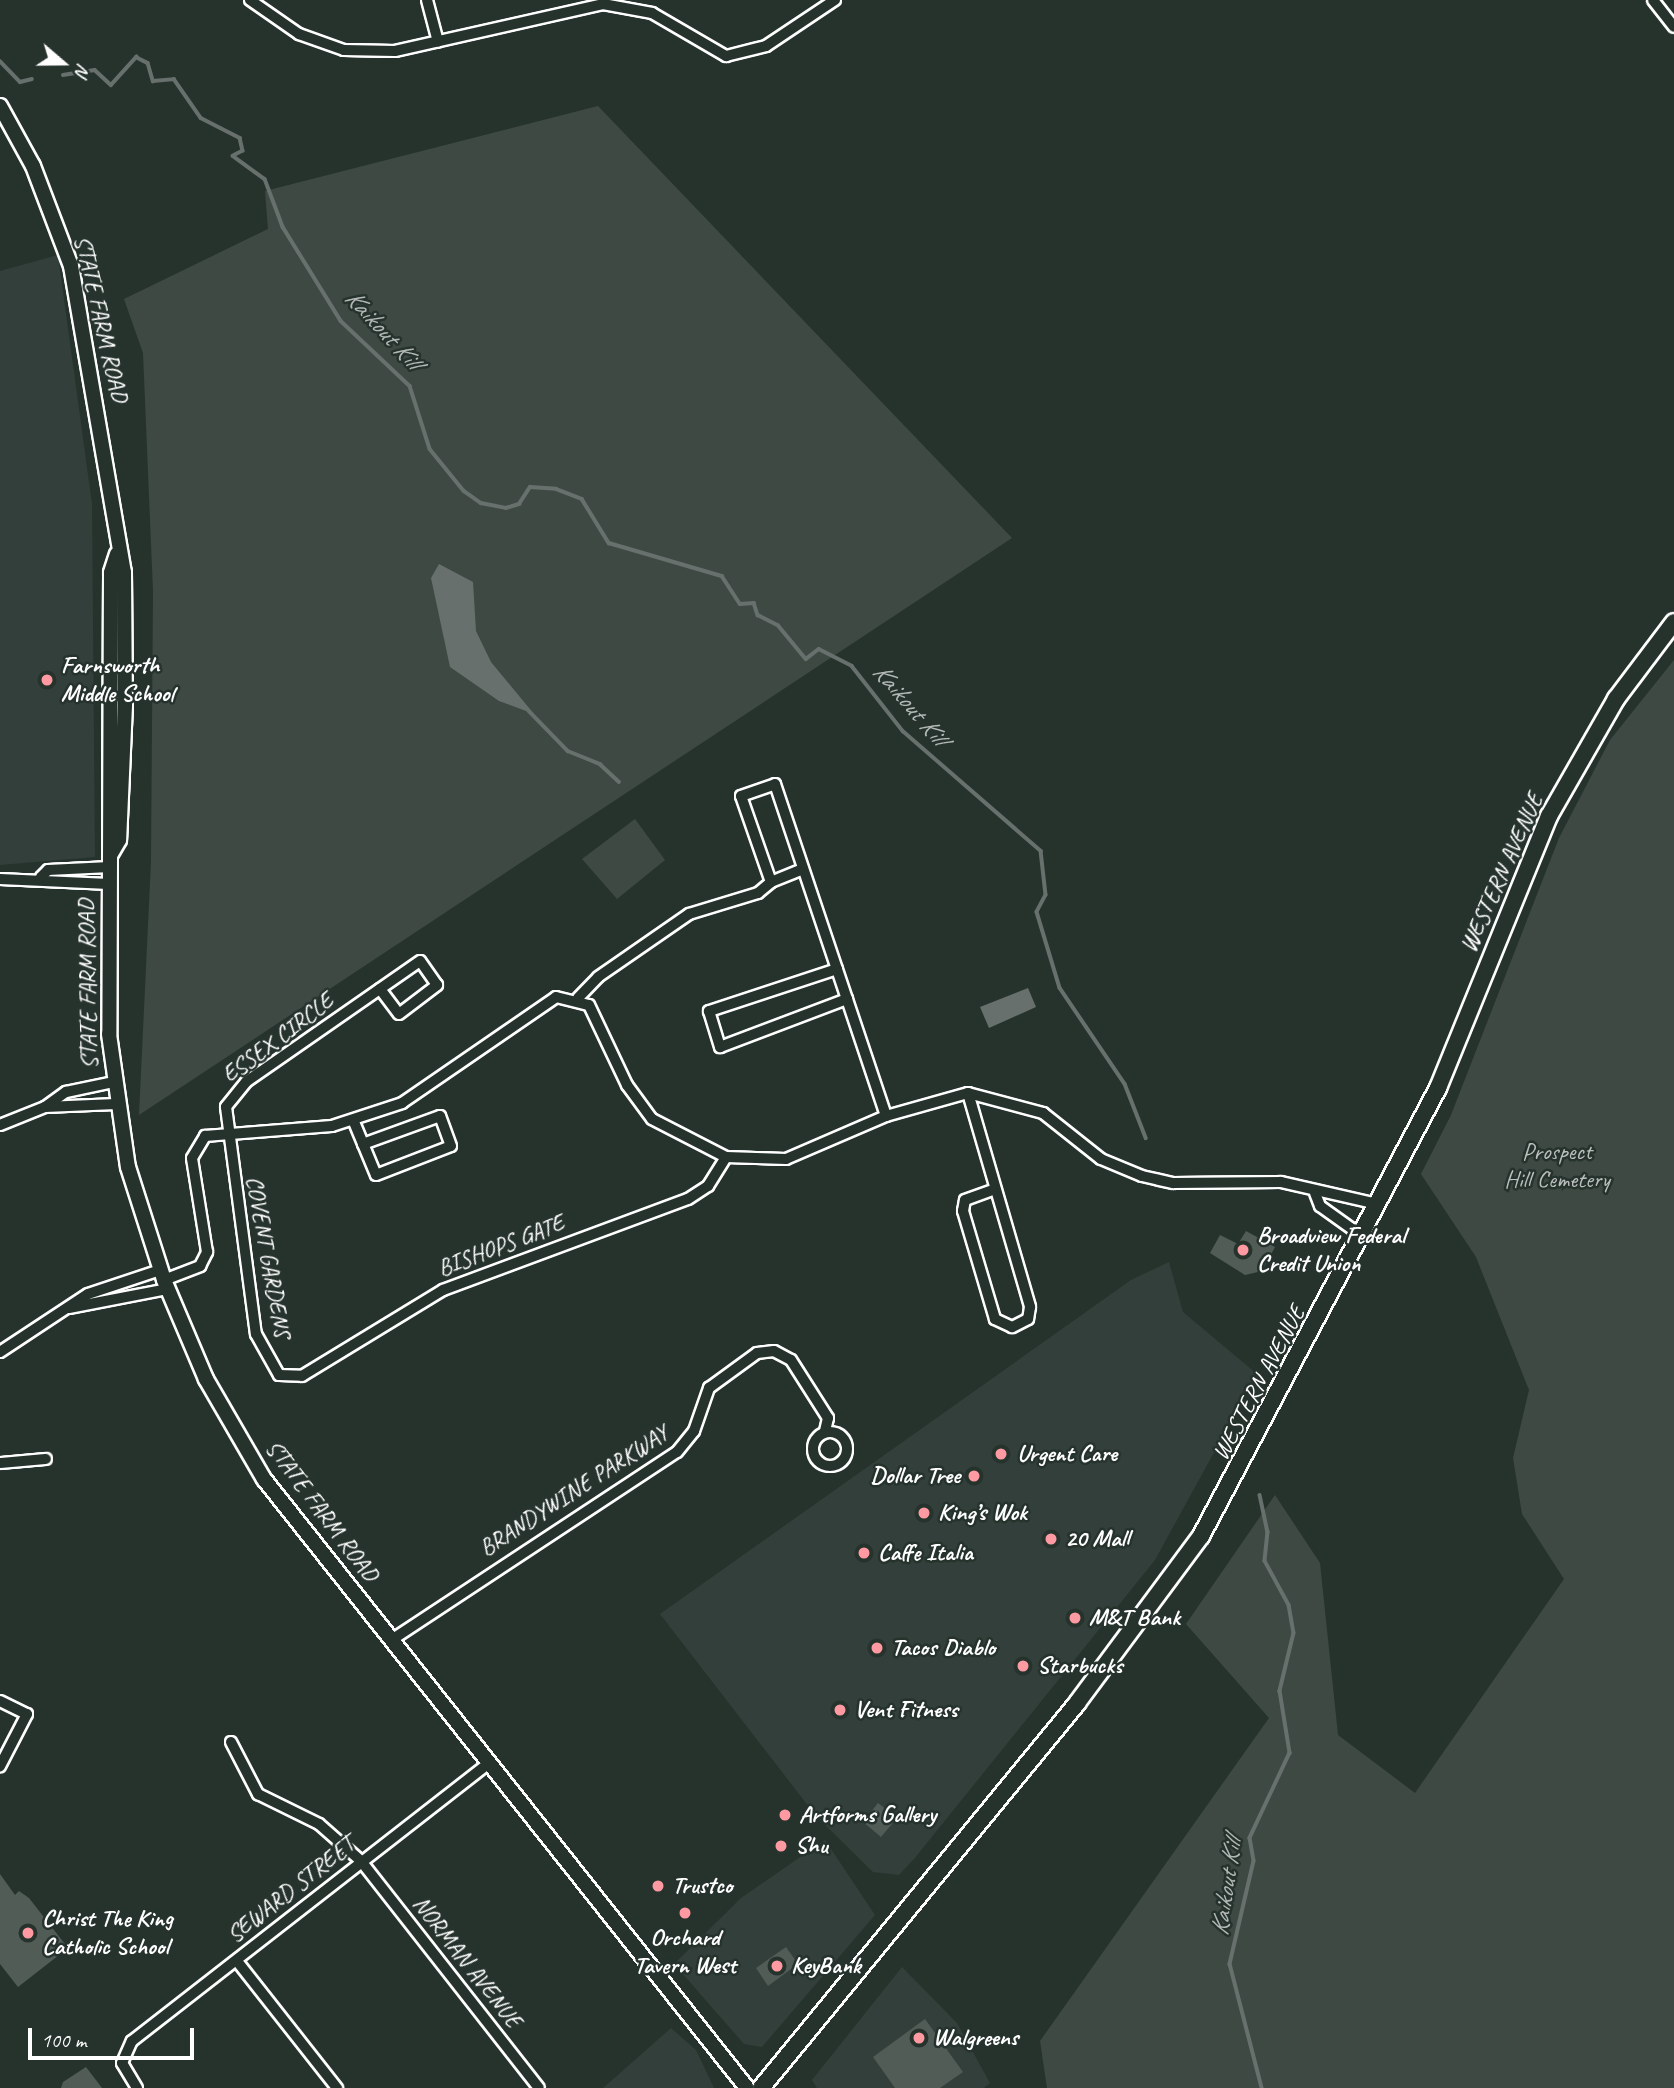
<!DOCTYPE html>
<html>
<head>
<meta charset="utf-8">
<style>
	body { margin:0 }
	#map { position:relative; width:1674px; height:2088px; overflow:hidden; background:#26332d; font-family:Caveat,sans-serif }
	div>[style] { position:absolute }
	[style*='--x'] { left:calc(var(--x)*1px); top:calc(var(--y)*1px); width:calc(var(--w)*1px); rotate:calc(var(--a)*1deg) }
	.built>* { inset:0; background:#333f3a }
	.green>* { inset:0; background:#3e4944 }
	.water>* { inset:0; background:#67706c }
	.stream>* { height:3.5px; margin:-1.75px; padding:0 1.75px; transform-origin:1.75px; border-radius:1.75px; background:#67706c }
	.building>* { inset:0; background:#515c57 }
	.roads { filter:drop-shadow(2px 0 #fff) drop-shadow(-2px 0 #fff) drop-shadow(0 2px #fff) drop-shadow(0 -2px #fff) }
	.minor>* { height:10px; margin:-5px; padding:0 5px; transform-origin:5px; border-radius:5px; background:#26332d }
	.minor>.ring { margin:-5px; padding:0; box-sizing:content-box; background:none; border:10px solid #26332d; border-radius:50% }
	.secondary>* { height:14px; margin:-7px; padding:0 7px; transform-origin:7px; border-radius:7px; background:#26332d }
	.primary>* { height:16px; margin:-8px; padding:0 8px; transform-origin:8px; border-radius:8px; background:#26332d }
	.dots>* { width:19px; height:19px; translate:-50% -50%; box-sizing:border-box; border:4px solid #26332d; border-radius:50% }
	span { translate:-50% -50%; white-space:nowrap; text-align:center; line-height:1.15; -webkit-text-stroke:5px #26332d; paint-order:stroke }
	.street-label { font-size:24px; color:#fff }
	.poi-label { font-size:24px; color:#fff; font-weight:700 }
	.left { translate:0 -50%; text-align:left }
	.right { translate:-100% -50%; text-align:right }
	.park-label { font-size:24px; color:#bbbfbe }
	.water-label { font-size:26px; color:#b3b8b6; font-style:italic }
	.north { position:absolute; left:28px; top:28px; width:70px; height:70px; -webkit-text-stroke:5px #26332d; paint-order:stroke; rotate:110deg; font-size:19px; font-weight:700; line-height:28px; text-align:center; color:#fff }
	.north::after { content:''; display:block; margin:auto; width:24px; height:32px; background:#fff; clip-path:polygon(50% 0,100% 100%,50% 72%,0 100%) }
	.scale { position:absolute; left:28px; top:2028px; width:166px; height:32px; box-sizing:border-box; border:4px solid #fff; border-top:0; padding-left:9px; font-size:21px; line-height:24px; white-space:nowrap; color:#fff; -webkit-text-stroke:5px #26332d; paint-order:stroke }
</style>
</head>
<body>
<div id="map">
	<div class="built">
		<div style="clip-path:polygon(58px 255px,92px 504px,95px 857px,0 865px,0 271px)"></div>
		<div style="clip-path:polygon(1169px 1262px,1183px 1312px,1257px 1374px,1155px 1560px,914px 1859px,899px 1875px,873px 1872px,816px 1816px,660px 1614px,1131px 1280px)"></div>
		<div style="clip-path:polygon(825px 1840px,875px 1915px,762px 2047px,744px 2044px,674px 1964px,741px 1898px)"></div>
		<div style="clip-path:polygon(902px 1967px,957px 2023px,990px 2083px,984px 2088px,817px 2088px,812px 2080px)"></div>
		<div style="clip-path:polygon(671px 2028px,696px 2050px,714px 2088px,603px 2088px)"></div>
	</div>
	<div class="green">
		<div style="clip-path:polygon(598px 106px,1012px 538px,139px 1115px,151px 862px,153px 591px,143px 353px,124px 299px,268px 229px,265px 191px)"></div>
		<div style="clip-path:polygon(1674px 660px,1674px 2088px,1047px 2088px,1040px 2041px,1269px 1718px,1186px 1624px,1275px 1495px,1320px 1563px,1338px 1735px,1415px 1793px,1564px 1579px,1522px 1514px,1513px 1458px,1529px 1390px,1476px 1257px,1421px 1174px,1451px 1115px,1559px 838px,1610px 740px)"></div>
		<div style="clip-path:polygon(635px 819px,665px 860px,617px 899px,582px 859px)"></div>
	</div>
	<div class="water">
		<div style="clip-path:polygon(439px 564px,473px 582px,476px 631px,491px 662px,534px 714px,499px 701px,450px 667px,431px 578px)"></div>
		<div style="clip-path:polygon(1028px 988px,1036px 1007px,989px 1028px,980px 1007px)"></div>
	</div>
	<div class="stream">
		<div style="--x:0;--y:61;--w:29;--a:46"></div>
		<div style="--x:20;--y:82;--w:12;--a:-14"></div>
		<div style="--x:63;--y:75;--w:32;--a:-9"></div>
		<div style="--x:95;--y:70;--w:22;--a:43"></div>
		<div style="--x:111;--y:85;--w:38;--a:-48"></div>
		<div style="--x:136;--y:57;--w:13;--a:27"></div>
		<div style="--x:148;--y:63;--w:19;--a:74"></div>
		<div style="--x:153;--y:81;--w:21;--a:-5"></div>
		<div style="--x:174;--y:79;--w:47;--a:55.3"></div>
		<div style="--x:201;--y:118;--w:44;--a:27.1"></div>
		<div style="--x:240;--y:138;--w:13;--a:77"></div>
		<div style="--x:243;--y:151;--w:11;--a:153"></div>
		<div style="--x:233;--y:156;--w:39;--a:36"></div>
		<div style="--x:265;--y:179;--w:51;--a:69.4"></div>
		<div style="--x:283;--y:227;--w:110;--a:58.3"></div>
		<div style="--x:341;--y:321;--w:95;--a:43.3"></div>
		<div style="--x:410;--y:386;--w:66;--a:72.4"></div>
		<div style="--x:430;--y:449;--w:54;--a:51"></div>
		<div style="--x:464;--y:491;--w:21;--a:35"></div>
		<div style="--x:481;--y:503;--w:25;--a:11"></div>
		<div style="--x:506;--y:508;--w:14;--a:-17"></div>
		<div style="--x:519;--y:504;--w:20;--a:-57"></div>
		<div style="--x:530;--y:487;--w:26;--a:4"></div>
		<div style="--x:556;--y:489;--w:28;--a:21"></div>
		<div style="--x:582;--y:499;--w:52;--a:58.5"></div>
		<div style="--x:609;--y:543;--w:118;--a:16.3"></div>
		<div style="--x:722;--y:576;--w:33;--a:57"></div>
		<div style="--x:740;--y:604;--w:14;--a:-4"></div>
		<div style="--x:754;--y:603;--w:13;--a:72"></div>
		<div style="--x:758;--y:615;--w:22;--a:27"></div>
		<div style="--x:778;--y:625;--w:44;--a:50.5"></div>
		<div style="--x:806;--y:659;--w:16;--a:-38"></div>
		<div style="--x:819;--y:649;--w:37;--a:27"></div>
		<div style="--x:852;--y:666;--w:83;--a:51.9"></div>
		<div style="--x:903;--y:731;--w:183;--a:41"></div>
		<div style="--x:1041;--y:851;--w:44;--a:83.5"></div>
		<div style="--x:1046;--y:895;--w:19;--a:118"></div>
		<div style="--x:1037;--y:912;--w:79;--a:73.2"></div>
		<div style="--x:1060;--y:988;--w:116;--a:55.9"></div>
		<div style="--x:1125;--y:1084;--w:58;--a:68.7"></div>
		<div style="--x:529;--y:711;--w:56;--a:45.7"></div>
		<div style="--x:568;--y:751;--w:35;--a:22"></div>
		<div style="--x:600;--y:764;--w:26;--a:43"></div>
		<div style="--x:1260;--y:1495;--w:38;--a:78"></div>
		<div style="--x:1268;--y:1532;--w:29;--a:96"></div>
		<div style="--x:1265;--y:1561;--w:50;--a:61.4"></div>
		<div style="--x:1289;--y:1605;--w:28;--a:80"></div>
		<div style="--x:1294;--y:1633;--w:60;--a:103.6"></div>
		<div style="--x:1280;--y:1691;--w:63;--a:80.8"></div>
		<div style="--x:1290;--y:1753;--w:94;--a:115.2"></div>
		<div style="--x:1250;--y:1838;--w:23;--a:80"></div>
		<div style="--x:1254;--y:1861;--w:106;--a:103.1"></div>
		<div style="--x:1230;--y:1964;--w:128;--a:75.5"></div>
	</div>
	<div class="building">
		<div style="clip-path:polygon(1246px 1231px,1275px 1247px,1262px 1271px,1245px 1275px,1210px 1253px,1220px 1235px,1238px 1244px)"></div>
		<div style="clip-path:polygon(878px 1803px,897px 1818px,881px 1837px,863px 1822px)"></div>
		<div style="clip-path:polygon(0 1874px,15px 1895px,19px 1891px,29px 1898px,68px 1948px,18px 1987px,0 1964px)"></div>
		<div style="clip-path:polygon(786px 1947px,798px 1964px,768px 1986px,756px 1968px)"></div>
		<div style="clip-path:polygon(925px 2019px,963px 2072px,940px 2088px,895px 2088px,873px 2057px)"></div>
		<div style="clip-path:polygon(86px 2067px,102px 2088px,61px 2088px,63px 2082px)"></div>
	</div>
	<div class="roads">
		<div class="minor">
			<div style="--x:250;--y:0;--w:60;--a:34.8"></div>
			<div style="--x:299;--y:34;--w:48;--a:19.6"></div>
			<div style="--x:344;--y:50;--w:51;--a:1.1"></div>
			<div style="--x:395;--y:51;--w:213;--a:-12.7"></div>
			<div style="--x:603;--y:4;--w:50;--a:10.4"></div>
			<div style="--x:652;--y:13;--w:86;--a:30.2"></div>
			<div style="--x:726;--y:56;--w:41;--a:-14"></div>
			<div style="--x:766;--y:46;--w:83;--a:-33.7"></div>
			<div style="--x:427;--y:0;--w:43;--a:75.3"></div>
			<div style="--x:1653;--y:0;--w:34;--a:52"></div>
			<div style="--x:803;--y:869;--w:35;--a:158"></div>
			<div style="--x:771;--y:882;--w:91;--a:-109.2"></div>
			<div style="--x:741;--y:796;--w:36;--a:-19"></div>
			<div style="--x:775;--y:784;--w:350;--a:71.5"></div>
			<div style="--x:41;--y:877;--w:10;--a:-45"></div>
			<div style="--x:48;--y:870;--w:62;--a:-2.8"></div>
			<div style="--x:0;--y:879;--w:109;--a:2.6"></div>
			<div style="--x:837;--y:969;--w:135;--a:161.8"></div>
			<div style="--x:709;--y:1011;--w:38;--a:73"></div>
			<div style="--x:720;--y:1047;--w:136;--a:-20.7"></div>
			<div style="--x:380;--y:989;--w:31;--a:53"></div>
			<div style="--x:399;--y:1014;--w:48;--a:-37.3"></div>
			<div style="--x:437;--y:985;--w:29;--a:-125"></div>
			<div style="--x:420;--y:961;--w:212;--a:145.2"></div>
			<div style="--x:246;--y:1082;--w:32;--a:129"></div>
			<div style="--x:226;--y:1107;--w:229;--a:82.5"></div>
			<div style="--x:256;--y:1334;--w:47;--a:60.7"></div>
			<div style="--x:279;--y:1375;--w:23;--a:2"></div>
			<div style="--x:302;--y:1376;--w:165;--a:-31.4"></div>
			<div style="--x:443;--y:1290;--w:261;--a:-20.4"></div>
			<div style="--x:688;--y:1199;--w:24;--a:-33"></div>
			<div style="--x:708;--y:1186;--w:34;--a:-58"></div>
			<div style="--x:578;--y:998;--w:29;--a:-46"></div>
			<div style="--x:598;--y:977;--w:111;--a:-34.7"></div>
			<div style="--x:689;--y:914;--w:72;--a:-16.9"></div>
			<div style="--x:758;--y:893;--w:17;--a:-40"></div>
			<div style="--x:968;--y:1093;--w:223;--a:73.8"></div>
			<div style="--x:1030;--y:1307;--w:12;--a:99"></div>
			<div style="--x:1028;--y:1319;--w:18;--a:153"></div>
			<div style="--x:1012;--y:1327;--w:19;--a:-155"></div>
			<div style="--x:995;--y:1319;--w:113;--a:-106.5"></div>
			<div style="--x:963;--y:1211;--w:11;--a:-80"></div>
			<div style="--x:965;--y:1200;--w:29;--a:-20"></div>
			<div style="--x:45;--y:1107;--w:26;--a:-36"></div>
			<div style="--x:66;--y:1092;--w:48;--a:-12"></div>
			<div style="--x:354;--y:1122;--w:57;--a:67.5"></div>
			<div style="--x:376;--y:1175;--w:80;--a:-21.1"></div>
			<div style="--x:451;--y:1146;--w:32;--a:-110"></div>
			<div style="--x:440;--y:1116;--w:82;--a:160"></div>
			<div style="--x:0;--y:1125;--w:48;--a:-21.8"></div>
			<div style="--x:45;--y:1107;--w:71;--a:-2.4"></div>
			<div style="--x:1315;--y:1193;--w:14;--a:69"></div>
			<div style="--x:1320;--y:1206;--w:52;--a:35.5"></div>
			<div style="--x:164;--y:1280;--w:39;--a:-21"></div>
			<div style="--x:200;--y:1266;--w:16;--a:-63"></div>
			<div style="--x:207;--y:1252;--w:95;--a:-99.1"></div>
			<div style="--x:192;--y:1158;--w:26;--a:-59"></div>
			<div style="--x:205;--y:1136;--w:127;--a:-4.5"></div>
			<div style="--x:332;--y:1126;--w:74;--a:-18.2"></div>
			<div style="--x:402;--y:1103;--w:187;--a:-34.5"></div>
			<div style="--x:556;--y:997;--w:34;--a:14"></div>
			<div style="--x:589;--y:1005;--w:89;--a:64.6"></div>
			<div style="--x:627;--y:1085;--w:42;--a:53.7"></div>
			<div style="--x:652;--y:1119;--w:83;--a:27.2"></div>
			<div style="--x:726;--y:1157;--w:60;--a:1.9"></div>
			<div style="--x:786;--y:1159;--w:109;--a:-23.3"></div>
			<div style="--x:886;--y:1116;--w:85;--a:-15.7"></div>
			<div style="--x:968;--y:1093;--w:78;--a:14.9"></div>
			<div style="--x:1043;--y:1113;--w:74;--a:38.4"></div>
			<div style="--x:1101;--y:1159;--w:44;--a:22.5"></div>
			<div style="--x:1142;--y:1176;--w:32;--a:13"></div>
			<div style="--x:1173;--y:1183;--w:108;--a:-0.5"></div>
			<div style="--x:1281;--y:1182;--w:99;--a:12.8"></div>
			<div style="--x:69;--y:1308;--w:101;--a:-10.9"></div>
			<div style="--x:0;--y:1352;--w:105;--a:-33.4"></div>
			<div style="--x:88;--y:1294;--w:76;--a:-18.4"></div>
			<div class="ring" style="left:813px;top:1432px;width:24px;height:24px"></div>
			<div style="--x:0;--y:1463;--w:46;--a:-5"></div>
			<div style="--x:393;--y:1639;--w:340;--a:-33.4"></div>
			<div style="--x:677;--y:1452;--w:27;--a:-51"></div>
			<div style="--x:694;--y:1431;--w:46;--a:-70.8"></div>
			<div style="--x:709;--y:1388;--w:59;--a:-36.1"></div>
			<div style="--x:757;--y:1353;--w:17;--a:-7"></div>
			<div style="--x:774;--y:1351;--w:19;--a:28"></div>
			<div style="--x:791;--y:1360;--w:69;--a:57.5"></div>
			<div style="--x:828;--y:1418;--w:13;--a:103"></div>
			<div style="--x:0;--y:1701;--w:30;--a:26"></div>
			<div style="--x:27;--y:1714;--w:59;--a:117.4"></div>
			<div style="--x:231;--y:1742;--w:59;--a:62.6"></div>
			<div style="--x:258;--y:1794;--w:68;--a:26.2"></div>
			<div style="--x:319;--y:1824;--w:56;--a:41.4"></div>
			<div style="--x:361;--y:1861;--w:288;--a:51.9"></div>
			<div style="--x:237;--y:1961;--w:162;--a:51.8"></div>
			<div style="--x:137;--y:2088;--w:29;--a:-121"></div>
			<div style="--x:122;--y:2063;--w:24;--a:-66"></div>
			<div style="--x:132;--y:2041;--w:454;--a:-37.9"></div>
		</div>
		<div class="secondary">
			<div style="--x:0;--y:106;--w:68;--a:61.2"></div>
			<div style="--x:33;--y:166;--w:107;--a:69.2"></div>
			<div style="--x:71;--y:266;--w:311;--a:80.2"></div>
			<div style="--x:124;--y:572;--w:133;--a:89.6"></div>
			<div style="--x:125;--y:705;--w:135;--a:92.5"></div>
			<div style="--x:119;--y:840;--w:16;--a:120"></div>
			<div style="--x:117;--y:554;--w:20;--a:108"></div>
			<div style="--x:111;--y:573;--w:461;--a:90.2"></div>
			<div style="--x:109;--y:1034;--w:134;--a:81.9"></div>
			<div style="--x:128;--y:1167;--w:119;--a:72.3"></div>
			<div style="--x:164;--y:1280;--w:108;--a:67"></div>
			<div style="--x:206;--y:1379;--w:116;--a:59.9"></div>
			<div style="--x:264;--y:1479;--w:777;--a:51.58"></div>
		</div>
		<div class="primary">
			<div style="--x:761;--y:2088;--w:498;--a:-50.6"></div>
			<div style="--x:1077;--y:1703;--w:208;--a:-53.4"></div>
			<div style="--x:1201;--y:1536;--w:507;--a:-62.12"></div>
			<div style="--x:1438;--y:1088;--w:294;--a:-67.8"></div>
			<div style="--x:1549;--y:816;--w:135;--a:-60.2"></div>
			<div style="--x:1616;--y:699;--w:96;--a:-53"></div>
		</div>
	</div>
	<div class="dots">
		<div style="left:47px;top:680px;background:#ff9aa2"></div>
		<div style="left:1243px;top:1250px;background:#ff9aa2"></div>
		<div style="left:1001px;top:1454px;background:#ff9aa2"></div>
		<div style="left:974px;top:1476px;background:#ff9aa2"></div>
		<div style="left:924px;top:1513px;background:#ff9aa2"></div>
		<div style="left:1051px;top:1539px;background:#ff9aa2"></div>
		<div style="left:864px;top:1553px;background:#ff9aa2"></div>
		<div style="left:1075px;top:1618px;background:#ff9aa2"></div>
		<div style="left:877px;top:1648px;background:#ff9aa2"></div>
		<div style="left:1023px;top:1666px;background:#ff9aa2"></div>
		<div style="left:840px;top:1710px;background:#ff9aa2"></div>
		<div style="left:785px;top:1815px;background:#ff9aa2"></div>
		<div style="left:781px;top:1846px;background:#ff9aa2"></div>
		<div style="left:658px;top:1886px;background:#ff9aa2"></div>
		<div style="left:685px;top:1913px;background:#ff9aa2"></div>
		<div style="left:28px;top:1933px;background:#ff9aa2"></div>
		<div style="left:777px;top:1966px;background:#ff9aa2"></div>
		<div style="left:919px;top:2038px;background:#ff9aa2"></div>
	</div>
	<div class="street-label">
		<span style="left:101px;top:319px;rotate:77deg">STATE FARM ROAD</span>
		<span style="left:1502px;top:873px;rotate:-66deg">WESTERN AVENUE</span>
		<span style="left:88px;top:984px;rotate:-91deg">STATE FARM ROAD</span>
		<span style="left:278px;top:1038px;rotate:-37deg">ESSEX CIRCLE</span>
		<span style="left:501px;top:1246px;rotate:-21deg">BISHOPS GATE</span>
		<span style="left:268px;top:1257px;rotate:80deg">COVENT GARDENS</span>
		<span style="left:1259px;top:1383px;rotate:-62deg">WESTERN AVENUE</span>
		<span style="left:574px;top:1491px;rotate:-33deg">BRANDYWINE PARKWAY</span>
		<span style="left:322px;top:1511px;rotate:53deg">STATE FARM ROAD</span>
		<span style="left:291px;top:1890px;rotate:-38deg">SEWARD STREET</span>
		<span style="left:467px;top:1962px;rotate:52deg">NORMAN AVENUE</span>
	</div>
	<div class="poi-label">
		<span class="left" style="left:61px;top:680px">Farnsworth<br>Middle School</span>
		<span class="left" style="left:1257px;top:1250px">Broadview Federal<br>Credit Union</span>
		<span class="left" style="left:1017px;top:1454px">Urgent Care</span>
		<span class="right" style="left:960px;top:1476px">Dollar Tree</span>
		<span class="left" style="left:938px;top:1513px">King’s Wok</span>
		<span class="left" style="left:1065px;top:1539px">20 Mall</span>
		<span class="left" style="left:878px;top:1553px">Caffe Italia</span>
		<span class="left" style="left:1089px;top:1618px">M&amp;T Bank</span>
		<span class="left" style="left:891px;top:1648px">Tacos Diablo</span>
		<span class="left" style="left:1037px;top:1666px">Starbucks</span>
		<span class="left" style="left:854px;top:1710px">Vent Fitness</span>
		<span class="left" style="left:799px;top:1815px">Artforms Gallery</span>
		<span class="left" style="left:795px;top:1846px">Shu</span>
		<span class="left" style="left:672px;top:1886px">Trustco</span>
		<span class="left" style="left:42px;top:1933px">Christ The King<br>Catholic School</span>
		<span style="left:685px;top:1952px">Orchard<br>Tavern West</span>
		<span class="left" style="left:791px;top:1966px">KeyBank</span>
		<span class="left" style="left:933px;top:2038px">Walgreens</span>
	</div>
	<div class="park-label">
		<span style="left:1557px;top:1166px">Prospect<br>Hill Cemetery</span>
	</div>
	<div class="water-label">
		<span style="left:383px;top:329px;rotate:47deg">Kaikout Kill</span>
		<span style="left:910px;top:704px;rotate:49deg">Kaikout Kill</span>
		<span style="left:1226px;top:1887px;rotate:-82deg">Kaikout Kill</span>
	</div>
	<div class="north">N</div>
	<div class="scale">100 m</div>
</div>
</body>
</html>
